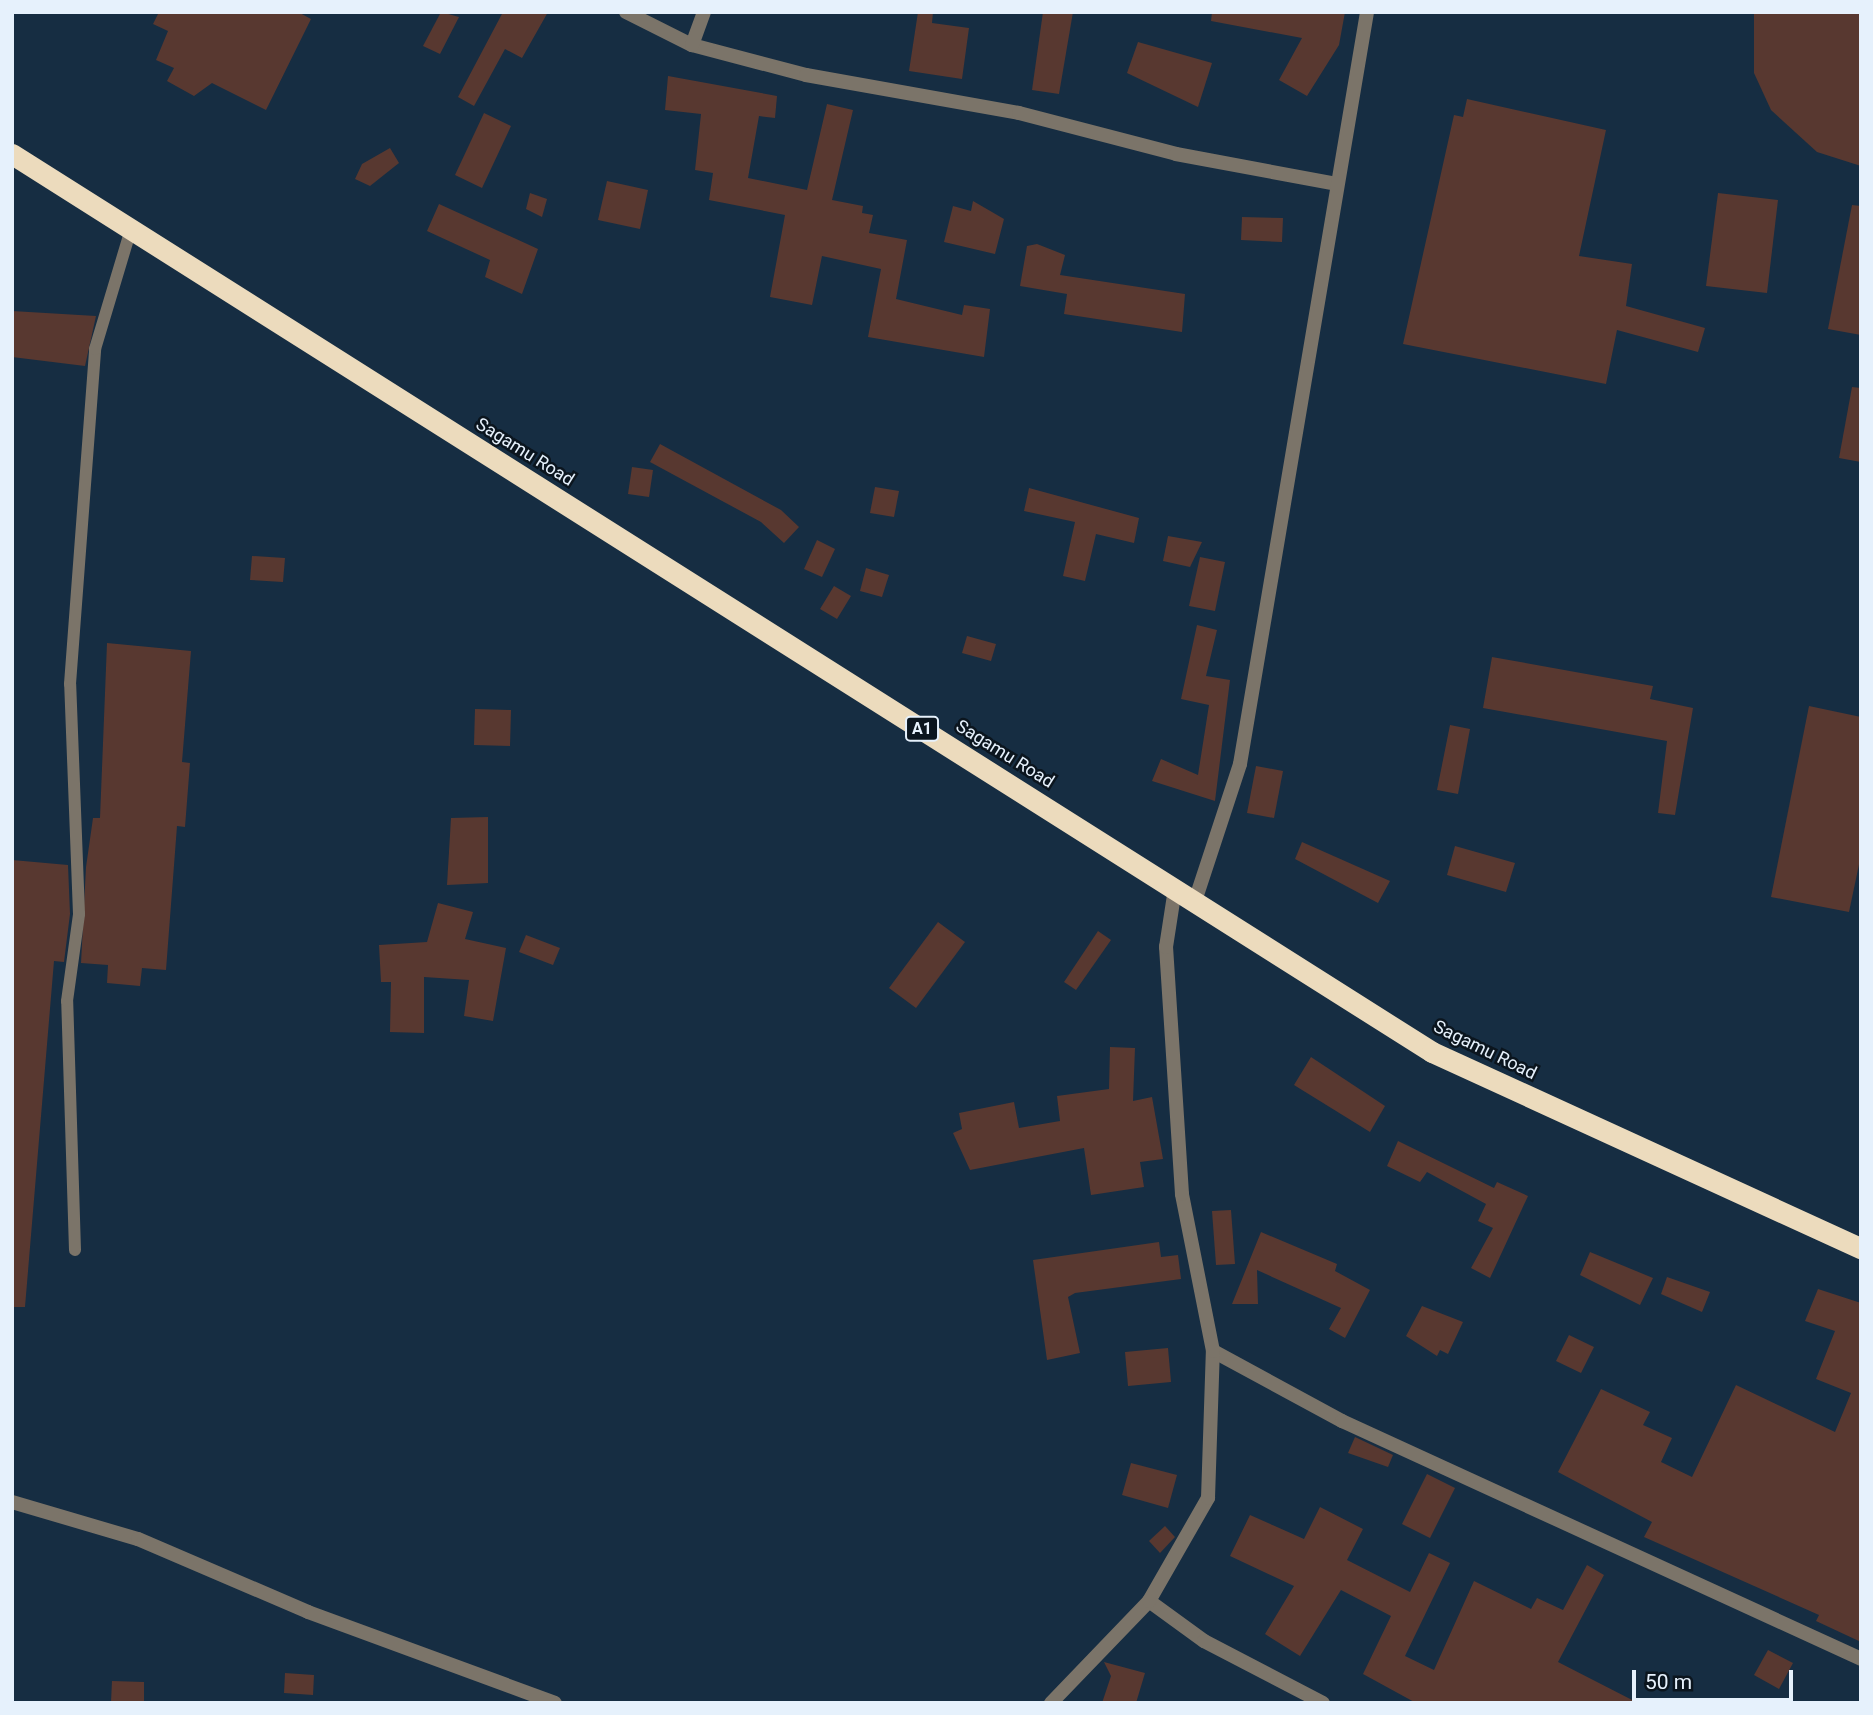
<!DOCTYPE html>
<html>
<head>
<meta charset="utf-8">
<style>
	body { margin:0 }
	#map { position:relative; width:1873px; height:1715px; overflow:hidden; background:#162d42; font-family:Roboto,sans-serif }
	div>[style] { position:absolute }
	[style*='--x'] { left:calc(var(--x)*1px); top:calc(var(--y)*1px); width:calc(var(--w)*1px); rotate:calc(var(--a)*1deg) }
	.building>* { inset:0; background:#583830 }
	.lane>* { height:12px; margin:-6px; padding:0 6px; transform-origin:6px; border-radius:6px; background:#7b7469 }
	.street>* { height:14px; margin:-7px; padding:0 7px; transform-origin:7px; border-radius:7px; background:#7b7469 }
	.highway>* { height:21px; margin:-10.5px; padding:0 10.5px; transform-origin:10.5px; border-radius:10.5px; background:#ecdbbd }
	span { translate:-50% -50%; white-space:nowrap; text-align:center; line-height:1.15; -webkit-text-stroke:5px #0b151e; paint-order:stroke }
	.shield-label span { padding:2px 5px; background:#0b151e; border:2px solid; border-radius:5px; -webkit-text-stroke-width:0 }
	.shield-label { font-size:16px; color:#e6f1fc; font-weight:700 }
	.street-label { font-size:18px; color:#e6f1fc }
	.frame { position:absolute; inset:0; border:14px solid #e6f1fc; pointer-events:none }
	.scale { position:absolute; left:1632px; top:1670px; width:161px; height:32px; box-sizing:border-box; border:4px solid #e6f1fc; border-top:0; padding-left:9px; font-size:21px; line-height:24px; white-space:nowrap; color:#e6f1fc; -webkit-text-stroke:5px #0b151e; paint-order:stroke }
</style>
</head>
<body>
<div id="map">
	<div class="building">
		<div style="clip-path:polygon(159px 12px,298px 12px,311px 19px,266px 110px,212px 83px,194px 96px,167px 81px,174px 68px,156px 60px,168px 31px,153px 24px)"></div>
		<div style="clip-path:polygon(441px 12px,459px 17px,440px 54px,423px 46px)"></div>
		<div style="clip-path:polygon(503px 12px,548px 12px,522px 58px,505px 49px,474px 106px,458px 97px)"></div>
		<div style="clip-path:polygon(918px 12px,933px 12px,932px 23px,969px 28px,962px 79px,909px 71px)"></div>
		<div style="clip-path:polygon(1043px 12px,1073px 12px,1059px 94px,1032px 90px)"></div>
		<div style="clip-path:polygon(1212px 12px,1345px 12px,1339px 45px,1307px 96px,1279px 80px,1302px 38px,1211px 21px)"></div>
		<div style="clip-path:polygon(1754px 12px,1861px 12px,1861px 166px,1817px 152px,1771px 110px,1754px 73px)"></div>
		<div style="clip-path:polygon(1138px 42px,1212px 63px,1198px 107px,1127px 73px)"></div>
		<div style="clip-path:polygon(668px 76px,777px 96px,775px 118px,759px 116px,748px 178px,807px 190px,827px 104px,853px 110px,832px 200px,863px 206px,862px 213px,873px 215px,869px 233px,907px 240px,896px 299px,962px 315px,964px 305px,990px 309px,984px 357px,868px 337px,881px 269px,822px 256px,812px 305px,770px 297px,785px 215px,709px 200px,713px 173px,695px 170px,701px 114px,665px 110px)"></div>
		<div style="clip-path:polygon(1467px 99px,1606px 130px,1579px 256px,1632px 264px,1626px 306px,1705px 328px,1698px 352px,1617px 330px,1606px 384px,1403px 344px,1454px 115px,1463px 117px)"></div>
		<div style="clip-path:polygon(484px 113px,511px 126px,482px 188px,455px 175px)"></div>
		<div style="clip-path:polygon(390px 148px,399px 163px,370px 186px,355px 179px,362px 164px)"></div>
		<div style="clip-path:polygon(607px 181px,648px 190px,640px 229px,598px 220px)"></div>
		<div style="clip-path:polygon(530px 193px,547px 199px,542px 217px,526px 209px)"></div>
		<div style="clip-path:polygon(1718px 193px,1778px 200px,1767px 293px,1706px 286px)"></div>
		<div style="clip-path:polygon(973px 201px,1004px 219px,995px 254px,944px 242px,953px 206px,971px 211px)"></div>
		<div style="clip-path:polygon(439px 204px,538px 249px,522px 294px,485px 277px,490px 260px,427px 231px)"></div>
		<div style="clip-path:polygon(1852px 205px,1861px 206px,1861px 335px,1828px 329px)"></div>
		<div style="clip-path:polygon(1242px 217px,1283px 218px,1282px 242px,1241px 240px)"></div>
		<div style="clip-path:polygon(1037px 244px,1065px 255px,1060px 275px,1185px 294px,1182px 332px,1064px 314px,1067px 294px,1020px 286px,1027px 246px)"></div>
		<div style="clip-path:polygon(12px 311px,96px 316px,85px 366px,12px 357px)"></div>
		<div style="clip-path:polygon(1852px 387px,1861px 388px,1861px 462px,1839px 458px)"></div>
		<div style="clip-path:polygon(660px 444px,781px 510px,799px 527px,784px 543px,761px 522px,650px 462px)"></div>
		<div style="clip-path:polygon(632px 467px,653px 470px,649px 497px,628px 494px)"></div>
		<div style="clip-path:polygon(875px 487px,899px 491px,894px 517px,870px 513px)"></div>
		<div style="clip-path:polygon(1029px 488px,1139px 518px,1134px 543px,1096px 534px,1085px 581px,1063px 576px,1075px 522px,1024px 511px)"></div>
		<div style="clip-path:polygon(1168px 536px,1202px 542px,1190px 567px,1163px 561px)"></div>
		<div style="clip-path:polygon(817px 540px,835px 549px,822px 577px,804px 569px)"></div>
		<div style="clip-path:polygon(252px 556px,285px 558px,283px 582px,250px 580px)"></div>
		<div style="clip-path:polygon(1200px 557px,1225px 562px,1215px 611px,1189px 606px)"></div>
		<div style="clip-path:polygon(866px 568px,889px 575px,882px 597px,860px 591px)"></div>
		<div style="clip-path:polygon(834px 586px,851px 596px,837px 619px,820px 609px)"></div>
		<div style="clip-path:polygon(1197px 625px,1217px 630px,1206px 676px,1230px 680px,1215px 801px,1152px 781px,1161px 759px,1198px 775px,1209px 705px,1181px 699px)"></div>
		<div style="clip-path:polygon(967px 636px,996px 644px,991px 661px,962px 653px)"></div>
		<div style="clip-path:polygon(107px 643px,191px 651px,182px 762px,190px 763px,185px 827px,177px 826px,166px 970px,142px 968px,140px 986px,107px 983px,108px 965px,81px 963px,86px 867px,93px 818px,100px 818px)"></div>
		<div style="clip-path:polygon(1492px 657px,1653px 686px,1650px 699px,1693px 708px,1675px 815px,1658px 813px,1667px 741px,1483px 708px)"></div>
		<div style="clip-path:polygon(1809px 706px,1861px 717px,1861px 855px,1849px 912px,1771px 897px)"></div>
		<div style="clip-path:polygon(475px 709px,511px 710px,510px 746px,474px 745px)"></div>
		<div style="clip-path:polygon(1450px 725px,1470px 729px,1458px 794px,1437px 790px)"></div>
		<div style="clip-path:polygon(1256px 766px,1283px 771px,1274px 818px,1247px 813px)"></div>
		<div style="clip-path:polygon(488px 817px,488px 883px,447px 885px,451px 818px)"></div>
		<div style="clip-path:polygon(1302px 842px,1390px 881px,1378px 903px,1295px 859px)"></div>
		<div style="clip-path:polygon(1455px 846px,1515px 863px,1506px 892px,1447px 875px)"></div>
		<div style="clip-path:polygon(12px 860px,68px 865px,70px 914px,64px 962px,54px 961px,25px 1307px,12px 1307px)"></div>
		<div style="clip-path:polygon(438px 903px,473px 912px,465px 939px,506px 948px,493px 1021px,464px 1016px,469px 980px,424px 977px,424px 1033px,390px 1032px,391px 982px,381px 982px,379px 945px,427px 942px)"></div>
		<div style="clip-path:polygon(938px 922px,965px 942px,916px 1008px,889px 988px)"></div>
		<div style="clip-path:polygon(1098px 931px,1111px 940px,1076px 990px,1064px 982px)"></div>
		<div style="clip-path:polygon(526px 935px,560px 948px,553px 965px,519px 952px)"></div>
		<div style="clip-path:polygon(1110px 1047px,1135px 1048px,1133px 1101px,1152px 1097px,1163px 1159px,1140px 1162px,1144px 1187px,1091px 1195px,1084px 1148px,970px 1170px,953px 1133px,962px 1129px,959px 1113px,1014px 1102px,1019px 1128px,1060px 1121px,1057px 1096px,1109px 1089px)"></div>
		<div style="clip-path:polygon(1311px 1057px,1385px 1106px,1370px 1132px,1294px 1085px)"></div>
		<div style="clip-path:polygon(1398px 1141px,1494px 1188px,1497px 1182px,1528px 1196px,1490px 1278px,1471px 1268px,1493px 1228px,1478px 1221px,1486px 1204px,1427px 1172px,1420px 1182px,1387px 1166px)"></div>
		<div style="clip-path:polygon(1231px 1210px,1235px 1264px,1216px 1265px,1212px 1211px)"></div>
		<div style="clip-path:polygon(1261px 1232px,1337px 1264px,1335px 1271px,1370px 1290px,1345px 1338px,1329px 1329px,1341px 1308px,1257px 1270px,1258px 1304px,1232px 1304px)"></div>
		<div style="clip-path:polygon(1159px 1242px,1161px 1257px,1178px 1255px,1181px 1279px,1075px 1293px,1068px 1297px,1080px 1353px,1047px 1360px,1033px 1260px)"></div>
		<div style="clip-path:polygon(1590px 1252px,1653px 1278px,1640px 1305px,1580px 1275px)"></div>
		<div style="clip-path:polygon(1667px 1277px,1710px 1292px,1702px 1312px,1661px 1294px)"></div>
		<div style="clip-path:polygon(1818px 1289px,1861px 1303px,1861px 1642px,1816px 1621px,1819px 1615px,1644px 1537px,1652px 1522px,1558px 1472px,1601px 1389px,1650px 1412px,1643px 1425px,1672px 1438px,1661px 1462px,1692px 1477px,1736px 1385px,1835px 1432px,1851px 1393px,1816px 1379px,1835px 1331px,1805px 1321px)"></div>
		<div style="clip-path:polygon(1422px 1306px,1463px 1322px,1448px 1354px,1440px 1350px,1437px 1356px,1406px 1336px)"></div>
		<div style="clip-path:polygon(1569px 1335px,1594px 1347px,1581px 1373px,1556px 1361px)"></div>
		<div style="clip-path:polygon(1168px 1348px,1171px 1382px,1128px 1386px,1125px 1352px)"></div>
		<div style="clip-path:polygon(1355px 1437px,1393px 1455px,1388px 1467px,1348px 1453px)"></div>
		<div style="clip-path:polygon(1131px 1463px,1177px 1475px,1168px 1508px,1122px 1495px)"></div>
		<div style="clip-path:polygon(1427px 1474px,1455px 1488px,1430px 1538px,1402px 1524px)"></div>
		<div style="clip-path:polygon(1320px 1507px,1363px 1529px,1347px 1560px,1410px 1592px,1429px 1553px,1450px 1563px,1405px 1656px,1434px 1670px,1474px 1581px,1531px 1609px,1537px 1598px,1563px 1610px,1587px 1565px,1604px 1575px,1558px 1662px,1638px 1703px,1416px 1703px,1363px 1674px,1391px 1616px,1341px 1590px,1300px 1656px,1265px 1634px,1294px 1586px,1230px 1556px,1250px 1515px,1304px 1539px)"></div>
		<div style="clip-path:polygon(1165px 1526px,1175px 1537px,1160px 1553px,1149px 1541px)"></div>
		<div style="clip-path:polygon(1768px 1650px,1793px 1663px,1779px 1689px,1754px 1675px)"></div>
		<div style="clip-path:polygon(1104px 1662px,1145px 1673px,1136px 1703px,1102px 1703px,1111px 1676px)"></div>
		<div style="clip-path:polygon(285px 1673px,314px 1675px,313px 1695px,284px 1693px)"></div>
		<div style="clip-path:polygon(112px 1681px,144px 1682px,144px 1703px,111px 1702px)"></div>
	</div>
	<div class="lane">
		<div style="--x:75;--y:1250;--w:249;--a:-91.8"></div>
		<div style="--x:67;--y:1001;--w:88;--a:-82.1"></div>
		<div style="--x:79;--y:914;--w:230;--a:-92.2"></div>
		<div style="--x:70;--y:684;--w:336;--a:-85.7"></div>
		<div style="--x:95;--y:349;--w:125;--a:-73.3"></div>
	</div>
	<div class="street">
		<div style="--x:626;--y:12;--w:74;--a:26.6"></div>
		<div style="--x:692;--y:45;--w:118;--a:14.7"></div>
		<div style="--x:806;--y:75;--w:216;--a:10.1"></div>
		<div style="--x:1019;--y:113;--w:162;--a:14.6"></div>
		<div style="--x:1176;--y:154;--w:163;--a:10.6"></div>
		<div style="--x:692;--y:45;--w:35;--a:-70"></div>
		<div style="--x:1195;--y:901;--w:144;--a:-71.8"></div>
		<div style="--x:1240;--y:764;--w:763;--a:-80.41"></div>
		<div style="--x:1213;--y:1351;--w:147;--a:28.5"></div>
		<div style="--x:1342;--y:1421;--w:571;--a:24.63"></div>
		<div style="--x:12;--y:1502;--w:131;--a:16.4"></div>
		<div style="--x:138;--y:1539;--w:185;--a:23.2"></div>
		<div style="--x:308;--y:1612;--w:263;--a:20.2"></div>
		<div style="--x:1149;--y:1601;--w:68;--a:36"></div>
		<div style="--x:1204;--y:1641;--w:134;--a:27.5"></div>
		<div style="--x:1051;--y:1703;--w:141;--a:-46.1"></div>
		<div style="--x:1149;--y:1601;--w:119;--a:-60.2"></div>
		<div style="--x:1208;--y:1498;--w:147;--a:-88.1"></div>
		<div style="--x:1213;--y:1351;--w:160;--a:-101.2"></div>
		<div style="--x:1182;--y:1194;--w:248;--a:-93.7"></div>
		<div style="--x:1166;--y:947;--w:59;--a:-81.2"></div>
	</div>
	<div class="highway">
		<div style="--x:12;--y:154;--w:1680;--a:32.31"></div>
		<div style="--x:1432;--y:1052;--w:472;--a:24.6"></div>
	</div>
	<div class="shield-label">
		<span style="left:922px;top:729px">A1</span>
	</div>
	<div class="street-label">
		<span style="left:525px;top:452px;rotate:32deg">Sagamu Road</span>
		<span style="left:1005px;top:754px;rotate:32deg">Sagamu Road</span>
		<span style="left:1485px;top:1050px;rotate:26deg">Sagamu Road</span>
	</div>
	<div class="frame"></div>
	<div class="scale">50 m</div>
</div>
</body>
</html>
